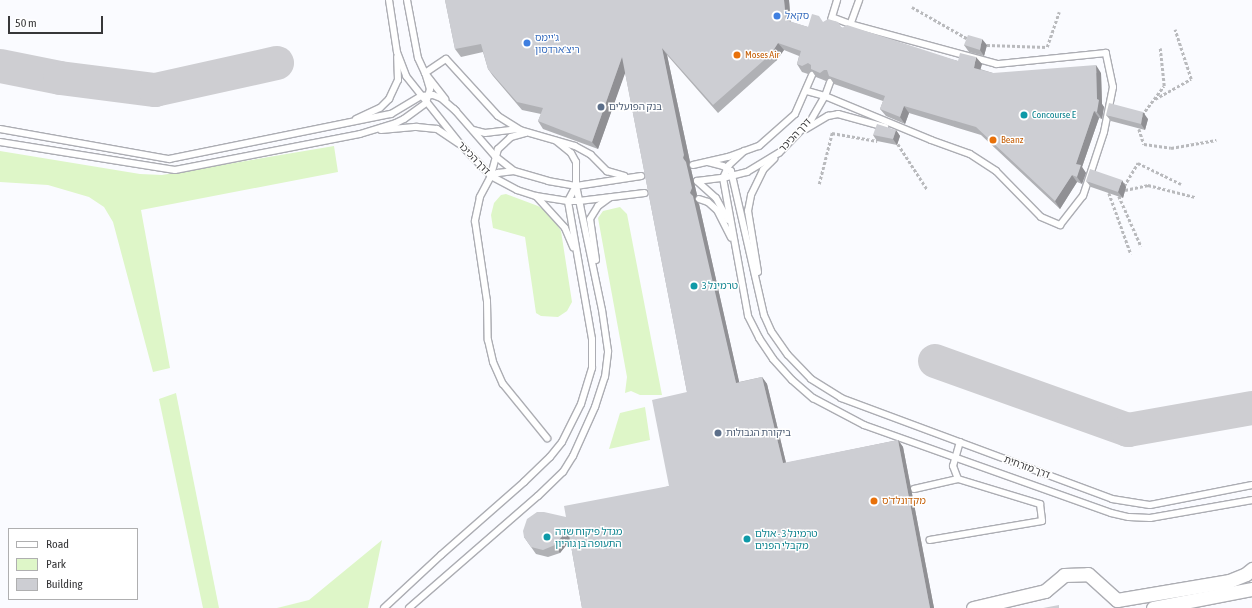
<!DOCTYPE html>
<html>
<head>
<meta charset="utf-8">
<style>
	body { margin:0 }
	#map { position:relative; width:1252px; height:608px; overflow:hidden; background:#fafbff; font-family:"Asap Condensed","Noto Sans Hebrew",sans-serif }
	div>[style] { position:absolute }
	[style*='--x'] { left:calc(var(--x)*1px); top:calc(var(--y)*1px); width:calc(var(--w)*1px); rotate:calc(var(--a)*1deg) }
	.green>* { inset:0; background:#def6c8 }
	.taxiway>* { height:34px; margin:-17px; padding:0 17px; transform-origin:17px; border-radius:17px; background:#ceced2 }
	.path>* { height:2.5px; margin-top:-1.25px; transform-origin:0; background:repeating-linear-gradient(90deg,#b9babd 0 3px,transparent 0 5px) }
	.roads { filter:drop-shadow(1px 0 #acadb3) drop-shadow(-1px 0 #acadb3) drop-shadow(0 1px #acadb3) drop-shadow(0 -1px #acadb3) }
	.service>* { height:6px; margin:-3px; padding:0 3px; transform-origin:3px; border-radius:3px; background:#fff }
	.minor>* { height:13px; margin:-6.5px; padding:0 6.5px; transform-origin:6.5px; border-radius:6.5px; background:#fff }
	.wall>* { inset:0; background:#b0b1b5 }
	.shaded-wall>* { inset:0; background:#909094 }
	.building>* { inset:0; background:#cdced3 }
	.dots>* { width:11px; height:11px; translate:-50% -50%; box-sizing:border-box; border:2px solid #fff; border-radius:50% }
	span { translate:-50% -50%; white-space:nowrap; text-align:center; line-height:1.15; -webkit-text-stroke:3px #fff; paint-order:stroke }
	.shop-label { font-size:10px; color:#366cbe }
	.left { translate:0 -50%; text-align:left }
	.food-label { font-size:10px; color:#c56008 }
	.service-label { font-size:10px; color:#4e5e75 }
	.culture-label { font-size:10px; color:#0d838f }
	.street-label { font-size:10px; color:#373739 }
	.legend { position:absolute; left:8px; top:528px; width:130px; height:72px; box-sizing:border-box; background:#fff; border:1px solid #afafb0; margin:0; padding:5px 7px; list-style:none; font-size:12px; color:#373739 }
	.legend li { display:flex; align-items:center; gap:8px; height:20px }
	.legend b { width:20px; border:1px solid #afafb0 }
	.scale { position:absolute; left:8px; top:16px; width:95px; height:18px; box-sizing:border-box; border:2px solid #373739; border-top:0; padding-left:5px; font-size:12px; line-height:14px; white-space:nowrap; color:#373739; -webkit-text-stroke:3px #fff; paint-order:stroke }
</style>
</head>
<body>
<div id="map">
	<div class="green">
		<div style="clip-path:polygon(334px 146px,338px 172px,141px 210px,170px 368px,153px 372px,113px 222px,104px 207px,89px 197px,48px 185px,0 182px,0 151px,140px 174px,162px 175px)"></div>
		<div style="clip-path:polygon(506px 194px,538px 206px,549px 213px,561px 231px,572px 302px,567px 311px,558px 317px,541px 316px,536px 313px,525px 237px,493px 228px,491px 215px,494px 203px,501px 195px)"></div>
		<div style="clip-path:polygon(620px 207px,627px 214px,662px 395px,640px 395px,631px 391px,625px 393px,627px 377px,598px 218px,603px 211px)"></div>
		<div style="clip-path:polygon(176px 393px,219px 608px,203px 608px,159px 399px)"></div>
		<div style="clip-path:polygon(645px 407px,650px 440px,609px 449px,620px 413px)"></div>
		<div style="clip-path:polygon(382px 540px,368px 608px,277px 608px,309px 600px)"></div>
	</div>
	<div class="taxiway">
		<div style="--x:0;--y:66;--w:61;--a:11.3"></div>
		<div style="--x:60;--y:78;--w:96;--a:7.2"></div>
		<div style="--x:155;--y:90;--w:125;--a:-12.5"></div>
		<div style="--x:935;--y:361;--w:205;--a:19.7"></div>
		<div style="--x:1128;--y:430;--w:126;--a:-10.1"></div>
	</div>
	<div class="path">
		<div style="--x:912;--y:7;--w:64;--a:29.7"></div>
		<div style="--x:987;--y:45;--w:60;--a:1.9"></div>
		<div style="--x:1047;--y:47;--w:37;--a:-71"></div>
		<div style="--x:1155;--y:99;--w:41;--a:-29.1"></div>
		<div style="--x:1191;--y:79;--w:52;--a:-108.1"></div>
		<div style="--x:1142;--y:115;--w:36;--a:-53"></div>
		<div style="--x:1164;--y:86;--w:38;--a:-96"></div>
		<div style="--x:1139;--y:129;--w:16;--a:72"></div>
		<div style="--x:1144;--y:144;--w:27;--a:8"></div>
		<div style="--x:1171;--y:148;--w:46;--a:-10.1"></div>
		<div style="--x:898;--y:144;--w:54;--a:57.2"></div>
		<div style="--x:819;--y:184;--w:53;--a:-75.7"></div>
		<div style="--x:832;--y:133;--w:46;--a:10.1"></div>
		<div style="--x:1124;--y:186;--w:27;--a:-59"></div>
		<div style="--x:1138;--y:163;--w:48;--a:26"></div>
		<div style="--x:1125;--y:190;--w:24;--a:-12"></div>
		<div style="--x:1148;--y:185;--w:49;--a:14.3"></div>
		<div style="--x:1109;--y:193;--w:65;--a:70.2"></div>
		<div style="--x:1119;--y:196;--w:55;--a:66.3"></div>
	</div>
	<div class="roads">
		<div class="service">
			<div style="--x:389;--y:0;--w:53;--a:81.3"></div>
			<div style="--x:397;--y:52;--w:26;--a:69"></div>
			<div style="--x:406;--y:76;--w:88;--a:51.4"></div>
			<div style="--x:461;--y:145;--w:43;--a:45.9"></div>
			<div style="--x:491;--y:176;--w:30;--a:28"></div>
			<div style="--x:517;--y:190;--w:20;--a:18"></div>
			<div style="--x:536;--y:196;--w:32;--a:9"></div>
			<div style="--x:568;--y:201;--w:11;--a:0"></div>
			<div style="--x:579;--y:201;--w:66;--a:-6.9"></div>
			<div style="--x:407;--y:0;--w:59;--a:79.3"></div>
			<div style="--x:418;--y:58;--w:17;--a:65"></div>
			<div style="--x:425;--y:73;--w:33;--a:52"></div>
			<div style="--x:831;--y:20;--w:21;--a:-73"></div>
			<div style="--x:849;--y:28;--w:30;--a:-70"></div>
			<div style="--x:807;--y:91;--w:19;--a:16"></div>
			<div style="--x:825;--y:96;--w:115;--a:22.5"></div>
			<div style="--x:931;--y:140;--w:41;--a:19.7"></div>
			<div style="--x:970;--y:154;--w:31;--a:33"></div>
			<div style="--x:996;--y:171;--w:64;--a:45.6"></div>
			<div style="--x:1041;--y:217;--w:21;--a:23"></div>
			<div style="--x:1060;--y:225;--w:37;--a:-52"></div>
			<div style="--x:1083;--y:196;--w:67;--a:-71.8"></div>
			<div style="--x:1104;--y:132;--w:46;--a:-78.7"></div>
			<div style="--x:1113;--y:87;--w:35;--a:-102"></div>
			<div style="--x:1106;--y:53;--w:110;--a:174.2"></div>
			<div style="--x:997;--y:64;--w:152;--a:-164.8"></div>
			<div style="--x:850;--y:24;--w:19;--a:-159"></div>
			<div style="--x:454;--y:109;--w:62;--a:48.9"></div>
			<div style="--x:495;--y:156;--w:24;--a:38"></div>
			<div style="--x:514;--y:171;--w:35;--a:16"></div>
			<div style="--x:548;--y:181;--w:28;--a:10"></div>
			<div style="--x:576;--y:186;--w:66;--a:-8.7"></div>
			<div style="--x:356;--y:119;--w:26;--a:-25"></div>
			<div style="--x:380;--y:108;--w:13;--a:-45"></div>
			<div style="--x:389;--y:99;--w:21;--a:-65"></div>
			<div style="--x:398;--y:80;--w:23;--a:-92"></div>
			<div style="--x:0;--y:129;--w:172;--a:10.1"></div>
			<div style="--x:169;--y:159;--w:227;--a:-11.5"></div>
			<div style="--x:391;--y:114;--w:35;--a:-31"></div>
			<div style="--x:421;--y:96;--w:12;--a:-5"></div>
			<div style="--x:433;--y:95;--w:9;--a:21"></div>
			<div style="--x:441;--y:98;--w:20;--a:41"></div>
			<div style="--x:806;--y:129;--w:26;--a:-31"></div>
			<div style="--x:828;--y:116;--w:10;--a:-11"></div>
			<div style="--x:838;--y:114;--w:49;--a:15.5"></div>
			<div style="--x:381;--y:130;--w:36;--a:-5"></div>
			<div style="--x:417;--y:127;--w:20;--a:6"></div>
			<div style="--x:437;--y:129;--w:27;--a:34"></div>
			<div style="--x:473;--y:130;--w:12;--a:14"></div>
			<div style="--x:485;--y:133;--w:31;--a:-7"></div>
			<div style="--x:516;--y:129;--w:61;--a:16.1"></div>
			<div style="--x:575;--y:146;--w:18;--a:29"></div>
			<div style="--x:591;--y:155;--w:23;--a:45"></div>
			<div style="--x:607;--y:171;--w:18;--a:16"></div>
			<div style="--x:525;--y:133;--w:15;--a:164"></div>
			<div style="--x:511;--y:137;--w:18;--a:137"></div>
			<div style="--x:498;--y:149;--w:28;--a:105"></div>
			<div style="--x:491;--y:176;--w:24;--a:118"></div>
			<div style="--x:480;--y:197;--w:25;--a:102"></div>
			<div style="--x:475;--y:221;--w:81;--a:81.5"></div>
			<div style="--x:487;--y:301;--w:39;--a:89"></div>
			<div style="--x:488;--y:340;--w:23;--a:77"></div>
			<div style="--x:493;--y:362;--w:24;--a:66"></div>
			<div style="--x:503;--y:384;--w:70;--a:50.8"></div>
			<div style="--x:0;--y:142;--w:177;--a:9.1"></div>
			<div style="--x:175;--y:170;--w:188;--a:-11"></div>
			<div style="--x:360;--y:134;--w:38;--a:-17"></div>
			<div style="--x:396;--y:123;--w:9;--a:-27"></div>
			<div style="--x:404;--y:119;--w:27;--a:-36"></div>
			<div style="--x:426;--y:103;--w:15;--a:-74"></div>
			<div style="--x:430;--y:89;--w:17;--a:-107"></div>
			<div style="--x:425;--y:73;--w:25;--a:-34"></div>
			<div style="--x:446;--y:59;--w:77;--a:47.6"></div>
			<div style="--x:498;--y:116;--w:32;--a:32"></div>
			<div style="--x:744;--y:151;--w:21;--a:137"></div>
			<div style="--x:729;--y:165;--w:14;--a:115"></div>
			<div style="--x:723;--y:178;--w:140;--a:79.7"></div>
			<div style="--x:748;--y:316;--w:25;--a:63"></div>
			<div style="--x:759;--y:338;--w:25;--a:56"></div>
			<div style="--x:773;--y:359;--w:28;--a:48"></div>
			<div style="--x:792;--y:380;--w:28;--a:41"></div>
			<div style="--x:813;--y:398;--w:58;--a:27.9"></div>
			<div style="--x:864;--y:425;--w:262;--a:19.6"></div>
			<div style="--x:1111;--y:513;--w:18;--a:13"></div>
			<div style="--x:1129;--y:517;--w:21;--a:3"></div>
			<div style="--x:1150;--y:518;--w:104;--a:-10"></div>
			<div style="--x:708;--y:162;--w:16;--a:15"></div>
			<div style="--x:723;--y:166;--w:9;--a:32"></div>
			<div style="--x:731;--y:171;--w:148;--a:77.1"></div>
			<div style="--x:764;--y:315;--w:17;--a:66"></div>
			<div style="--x:771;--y:331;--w:29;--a:55"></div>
			<div style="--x:788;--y:355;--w:33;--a:46"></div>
			<div style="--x:811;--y:379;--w:36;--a:32"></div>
			<div style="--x:841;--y:398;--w:289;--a:20.4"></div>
			<div style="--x:1112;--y:499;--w:38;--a:9"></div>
			<div style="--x:1150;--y:505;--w:104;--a:-11.1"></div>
			<div style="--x:693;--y:165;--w:36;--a:-13"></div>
			<div style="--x:728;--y:157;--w:33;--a:-20"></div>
			<div style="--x:759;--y:146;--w:48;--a:-41.6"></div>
			<div style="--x:795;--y:114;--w:43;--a:-66.4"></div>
			<div style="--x:491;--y:176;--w:8;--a:-23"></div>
			<div style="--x:498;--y:173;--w:16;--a:-7"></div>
			<div style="--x:697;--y:181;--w:26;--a:-7"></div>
			<div style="--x:723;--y:178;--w:25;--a:-14"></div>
			<div style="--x:747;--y:172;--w:37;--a:-31"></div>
			<div style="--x:779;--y:153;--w:46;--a:-45.9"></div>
			<div style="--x:811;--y:120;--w:28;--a:-60"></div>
			<div style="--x:825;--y:96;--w:15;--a:-70"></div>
			<div style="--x:697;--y:181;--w:25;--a:42"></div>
			<div style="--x:716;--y:198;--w:25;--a:61"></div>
			<div style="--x:536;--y:196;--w:43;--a:47.8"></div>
			<div style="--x:565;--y:228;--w:21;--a:67"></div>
			<div style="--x:699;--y:199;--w:9;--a:18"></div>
			<div style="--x:708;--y:202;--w:12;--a:42"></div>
			<div style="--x:717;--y:210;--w:31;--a:63"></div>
			<div style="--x:596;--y:260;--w:41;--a:-98.3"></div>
			<div style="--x:590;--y:219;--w:15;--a:-58"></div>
			<div style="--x:598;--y:206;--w:14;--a:-36"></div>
			<div style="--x:758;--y:272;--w:62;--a:-99.3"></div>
			<div style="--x:748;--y:211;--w:16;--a:-79"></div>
			<div style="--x:751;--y:195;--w:28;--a:-64"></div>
			<div style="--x:763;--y:170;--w:16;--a:-45"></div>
			<div style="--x:958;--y:479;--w:14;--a:-111"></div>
			<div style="--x:953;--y:466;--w:25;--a:-74"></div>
			<div style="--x:914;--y:489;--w:45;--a:-12.8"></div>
			<div style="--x:958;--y:479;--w:86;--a:17"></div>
			<div style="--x:1040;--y:504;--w:17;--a:83"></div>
			<div style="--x:1042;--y:521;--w:114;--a:170.4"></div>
			<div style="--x:384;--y:608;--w:78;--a:-42.9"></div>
			<div style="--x:441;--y:555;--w:111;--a:-41.3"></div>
			<div style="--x:524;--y:482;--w:36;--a:-44"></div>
			<div style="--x:550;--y:457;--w:19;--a:-51"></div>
			<div style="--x:562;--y:442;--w:42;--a:-63.4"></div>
			<div style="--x:581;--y:404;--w:38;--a:-73"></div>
			<div style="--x:592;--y:368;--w:29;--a:-90"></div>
			<div style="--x:592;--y:339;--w:140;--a:-99.9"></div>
			<div style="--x:568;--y:201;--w:17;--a:-62"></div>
			<div style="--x:576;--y:186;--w:24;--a:-90"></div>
			<div style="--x:576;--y:162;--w:10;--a:-119"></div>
			<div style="--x:571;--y:153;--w:19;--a:-141"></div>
			<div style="--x:409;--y:608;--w:171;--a:-41"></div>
			<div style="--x:538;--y:496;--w:35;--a:-44"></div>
			<div style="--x:563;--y:472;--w:19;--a:-58"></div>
			<div style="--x:573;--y:456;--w:54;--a:-65.8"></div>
			<div style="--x:595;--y:407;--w:32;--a:-72"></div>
			<div style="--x:605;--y:377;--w:26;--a:-83"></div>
			<div style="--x:608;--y:351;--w:41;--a:-98.3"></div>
			<div style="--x:602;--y:310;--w:127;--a:-101.8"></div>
		</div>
		<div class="minor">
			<div style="--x:973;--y:608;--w:74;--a:-13.3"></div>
			<div style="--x:1045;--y:591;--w:25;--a:-40"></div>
			<div style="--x:1064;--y:575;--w:24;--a:-2"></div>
			<div style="--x:1088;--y:574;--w:39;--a:42"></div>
			<div style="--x:1117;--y:600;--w:114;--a:-9.6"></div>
			<div style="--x:1229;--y:581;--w:18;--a:-22"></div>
			<div style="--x:1246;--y:574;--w:8;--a:-40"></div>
			<div style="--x:1153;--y:608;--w:101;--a:-10.9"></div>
		</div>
	</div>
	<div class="wall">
		<div style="clip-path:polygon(445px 0,789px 0,791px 22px,808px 27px,823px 22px,958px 61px,982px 64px,980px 69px,993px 73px,1101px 73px,1102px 104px,1104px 107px,1102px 119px,1099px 118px,1082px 167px,1086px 173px,1082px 184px,1077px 182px,1060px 209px,981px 135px,909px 113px,905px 124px,886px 116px,880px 109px,883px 101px,834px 84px,830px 78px,829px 78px,826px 81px,816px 77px,812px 71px,808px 74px,802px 72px,797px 64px,799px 56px,784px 50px,776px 61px,718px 113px,667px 55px,690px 162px,689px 165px,691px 169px,697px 195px,695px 199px,699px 204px,739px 382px,762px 377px,767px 384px,786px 463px,898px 440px,903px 447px,934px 608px,582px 608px,570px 540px,560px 553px,548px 557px,536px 554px,524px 537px,566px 517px,669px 486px,687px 392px,625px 72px,598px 149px,543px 129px,538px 121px,541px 114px,522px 110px,493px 76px,488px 69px,483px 52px,461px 57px,455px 49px)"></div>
		<div style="clip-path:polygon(964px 45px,987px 45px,984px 56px,969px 52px)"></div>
		<div style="clip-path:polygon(1106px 115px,1148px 119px,1145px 130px,1111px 121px)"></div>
		<div style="clip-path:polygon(896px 130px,900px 136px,897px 145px,877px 141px,873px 135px)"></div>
		<div style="clip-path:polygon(1086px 181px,1126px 187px,1123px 198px,1091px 187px)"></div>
	</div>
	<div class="shaded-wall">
		<div style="clip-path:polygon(784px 0,789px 0,791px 28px,786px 20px)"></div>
		<div style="clip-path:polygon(982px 39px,987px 45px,984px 56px,980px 50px)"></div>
		<div style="clip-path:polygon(778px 43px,784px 50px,776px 61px,771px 54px)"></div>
		<div style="clip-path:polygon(662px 48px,667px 55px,690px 162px,689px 165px,691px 169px,697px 195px,695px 199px,699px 204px,741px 390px,736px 383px,690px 193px)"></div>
		<div style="clip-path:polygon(622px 57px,628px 65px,598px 149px,592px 142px)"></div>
		<div style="clip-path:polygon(976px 57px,982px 64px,979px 75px,974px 68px)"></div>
		<div style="clip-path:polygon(1096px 65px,1101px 73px,1102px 104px,1104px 107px,1102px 119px,1097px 112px)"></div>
		<div style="clip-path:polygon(904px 106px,909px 113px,905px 124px,900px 117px)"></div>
		<div style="clip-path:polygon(1094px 111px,1099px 118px,1082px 167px,1086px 173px,1082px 184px,1077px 177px,1076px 164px)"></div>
		<div style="clip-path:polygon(1143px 112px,1148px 119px,1145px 130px,1141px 124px)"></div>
		<div style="clip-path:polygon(896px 130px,900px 136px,897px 145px,893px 139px)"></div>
		<div style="clip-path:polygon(1072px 175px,1077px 182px,1060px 209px,1055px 201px)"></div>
		<div style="clip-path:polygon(1122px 180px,1126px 187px,1123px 198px,1118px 192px)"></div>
		<div style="clip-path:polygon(762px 377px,767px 384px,788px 471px,783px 463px)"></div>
		<div style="clip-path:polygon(898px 440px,903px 447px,934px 608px,930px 608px)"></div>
		<div style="clip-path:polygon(568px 529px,573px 537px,560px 553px,555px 545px)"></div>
	</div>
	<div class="building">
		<div style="clip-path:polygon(445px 0,784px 0,786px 20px,808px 27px,812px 14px,819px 16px,823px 22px,828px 19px,838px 22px,842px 28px,847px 25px,958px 61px,960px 53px,976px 57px,974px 68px,993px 73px,1096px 65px,1097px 99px,1099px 100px,1097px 112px,1094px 111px,1076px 164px,1081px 165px,1077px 177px,1072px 175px,1055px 201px,976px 127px,904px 106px,900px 117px,880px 109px,885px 96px,829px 76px,827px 70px,824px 70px,820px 73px,811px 69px,811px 65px,808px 63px,802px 66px,797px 64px,801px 51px,778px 43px,771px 54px,713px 105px,662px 48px,684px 155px,683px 158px,686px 162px,692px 188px,690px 193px,693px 196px,736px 383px,762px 377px,783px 463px,898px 440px,930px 608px,582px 608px,568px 529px,555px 545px,543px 550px,531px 547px,524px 537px,523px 531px,527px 519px,537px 512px,544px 512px,566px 517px,564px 506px,669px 486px,652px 400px,687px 392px,622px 57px,592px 142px,538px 121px,543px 108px,517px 102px,488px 69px,481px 44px,455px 49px)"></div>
		<div style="clip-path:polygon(968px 35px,982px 39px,980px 50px,964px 45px)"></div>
		<div style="clip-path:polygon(1109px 103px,1143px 112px,1141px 124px,1106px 115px)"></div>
		<div style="clip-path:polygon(877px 124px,896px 130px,893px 139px,873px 135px)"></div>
		<div style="clip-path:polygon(1090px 169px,1122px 180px,1118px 192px,1086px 181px)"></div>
		<div style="clip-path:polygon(1059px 605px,1059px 608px,1043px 608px)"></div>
	</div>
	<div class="dots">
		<div style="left:777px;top:16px;background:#3f7fe0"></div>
		<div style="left:527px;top:43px;background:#3f7fe0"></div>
		<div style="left:737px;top:55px;background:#e8710a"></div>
		<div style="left:601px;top:107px;background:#5c6f8a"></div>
		<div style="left:1024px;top:115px;background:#0f9aa8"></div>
		<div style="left:993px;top:140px;background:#e8710a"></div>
		<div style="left:694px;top:286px;background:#0f9aa8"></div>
		<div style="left:718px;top:433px;background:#5c6f8a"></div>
		<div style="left:874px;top:501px;background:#e8710a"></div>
		<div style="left:547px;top:537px;background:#0f9aa8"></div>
		<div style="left:747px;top:539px;background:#0f9aa8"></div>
	</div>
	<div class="shop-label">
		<span class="left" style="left:785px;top:16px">סקאל</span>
		<span class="left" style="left:535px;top:43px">ג'יימס<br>ריצ'ארדסון</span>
	</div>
	<div class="food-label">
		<span class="left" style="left:745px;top:55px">Moses Air</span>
		<span class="left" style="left:1001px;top:140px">Beanz</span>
		<span class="left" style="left:882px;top:501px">מקדונלד'ס</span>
	</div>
	<div class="service-label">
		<span class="left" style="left:609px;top:107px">בנק הפועלים</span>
		<span class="left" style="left:726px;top:433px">ביקורת הגבולות</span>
	</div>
	<div class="culture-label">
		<span class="left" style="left:1032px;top:115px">Concourse E</span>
		<span class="left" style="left:702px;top:286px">טרמינל 3</span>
		<span class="left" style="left:555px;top:537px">מגדל פיקוח שדה<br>התעופה בן גוריון</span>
		<span class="left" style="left:755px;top:539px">טרמינל 3 - אולם<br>מקבלי הפנים</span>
	</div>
	<div class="street-label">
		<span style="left:795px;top:135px;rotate:-47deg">דרך הכיכר</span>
		<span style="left:474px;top:158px;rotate:46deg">דרך הכיכר</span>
		<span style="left:1027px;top:467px;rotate:20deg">דרך מזרחית</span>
	</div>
	<ul class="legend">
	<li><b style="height:5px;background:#fff"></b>Road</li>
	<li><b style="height:11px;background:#def6c8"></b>Park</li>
	<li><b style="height:11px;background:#cdced3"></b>Building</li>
	</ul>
	<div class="scale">50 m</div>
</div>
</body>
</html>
